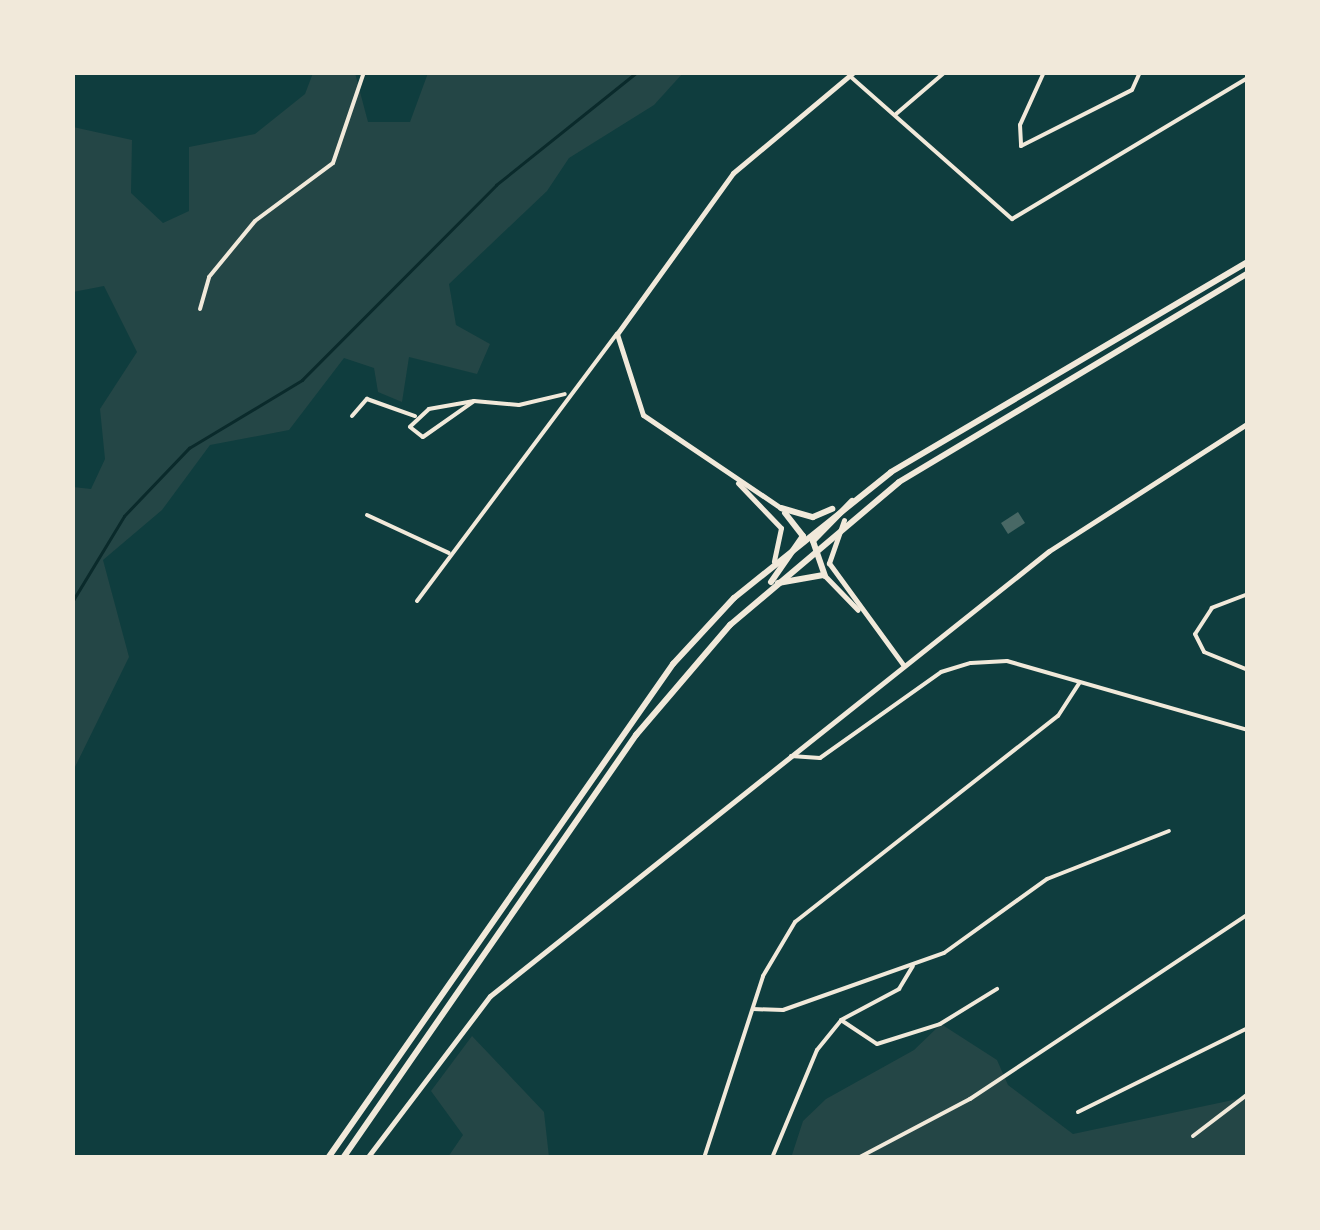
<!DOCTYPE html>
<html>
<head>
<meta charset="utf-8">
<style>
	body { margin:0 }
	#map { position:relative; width:1320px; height:1230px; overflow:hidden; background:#0f3d3e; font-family:"Roboto Serif",serif }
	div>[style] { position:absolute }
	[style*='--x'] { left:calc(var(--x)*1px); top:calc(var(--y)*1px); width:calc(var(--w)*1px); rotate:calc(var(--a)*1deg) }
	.green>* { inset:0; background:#244646 }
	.stream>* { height:2.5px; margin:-1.25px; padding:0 1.25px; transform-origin:1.25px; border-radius:1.25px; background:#0a2a2b }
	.building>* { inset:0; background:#486865 }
	.minor>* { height:4px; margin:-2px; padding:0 2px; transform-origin:2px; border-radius:2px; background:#f1e9da }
	.tertiary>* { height:5px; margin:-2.5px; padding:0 2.5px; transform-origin:2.5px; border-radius:2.5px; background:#f1e9da }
	.trunk>* { height:6px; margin:-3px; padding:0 3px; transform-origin:3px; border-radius:3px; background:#f1e9da }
	span { translate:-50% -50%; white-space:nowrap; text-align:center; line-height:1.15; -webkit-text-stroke:9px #f1e9da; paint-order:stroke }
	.frame { position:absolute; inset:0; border:75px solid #f1e9da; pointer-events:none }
</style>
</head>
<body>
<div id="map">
	<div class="green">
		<div style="clip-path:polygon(313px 73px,355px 73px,368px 122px,410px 122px,428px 73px,683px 73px,654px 105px,569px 158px,547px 191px,449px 284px,456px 325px,490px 344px,477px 374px,409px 357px,402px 402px,378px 392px,374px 368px,344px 358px,289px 430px,210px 445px,162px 510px,103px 560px,129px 657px,73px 771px,73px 487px,91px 489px,105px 459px,100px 409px,137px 352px,104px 286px,73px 292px,73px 127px,132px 140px,131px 193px,163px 223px,189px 211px,189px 147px,255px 134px,305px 94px)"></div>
		<div style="clip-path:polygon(941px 1024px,997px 1060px,1008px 1085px,1073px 1134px,1247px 1097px,1247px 1157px,791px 1158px,803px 1121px,826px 1099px,914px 1050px)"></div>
		<div style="clip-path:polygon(472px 1036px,544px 1112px,549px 1157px,448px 1157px,463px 1135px,431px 1091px)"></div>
	</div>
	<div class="stream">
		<div style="--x:72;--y:602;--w:100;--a:-58.8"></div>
		<div style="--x:124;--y:516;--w:94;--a:-46.3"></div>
		<div style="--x:189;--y:448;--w:132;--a:-31"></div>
		<div style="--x:302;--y:380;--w:275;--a:-45.1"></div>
		<div style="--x:496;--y:185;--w:181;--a:-38.7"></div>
	</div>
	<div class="building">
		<div style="clip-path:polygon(1018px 512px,1025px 523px,1008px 534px,1001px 523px)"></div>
	</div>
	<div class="minor">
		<div style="--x:1044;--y:72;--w:58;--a:114.4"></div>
		<div style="--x:1020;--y:125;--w:21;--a:87"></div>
		<div style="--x:1021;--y:146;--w:124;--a:-26.8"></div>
		<div style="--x:1132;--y:90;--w:20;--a:-66"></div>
		<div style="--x:851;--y:77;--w:215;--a:41.4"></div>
		<div style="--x:1012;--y:219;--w:275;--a:-30.9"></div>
		<div style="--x:896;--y:114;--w:65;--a:-40.6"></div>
		<div style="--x:200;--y:309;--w:33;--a:-74"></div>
		<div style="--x:209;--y:277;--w:72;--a:-50.6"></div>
		<div style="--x:255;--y:221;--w:97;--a:-36.6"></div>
		<div style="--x:333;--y:163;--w:96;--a:-71.2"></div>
		<div style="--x:474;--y:401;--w:46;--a:169.9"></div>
		<div style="--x:429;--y:409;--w:26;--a:137"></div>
		<div style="--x:410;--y:427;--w:16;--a:38"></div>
		<div style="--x:423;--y:437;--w:62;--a:-35.2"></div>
		<div style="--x:474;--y:401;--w:45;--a:5.1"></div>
		<div style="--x:519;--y:405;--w:47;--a:-13.4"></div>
		<div style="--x:352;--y:416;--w:23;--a:-49"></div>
		<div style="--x:367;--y:399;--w:51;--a:19.5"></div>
		<div style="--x:367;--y:515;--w:90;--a:24.9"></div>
		<div style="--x:1248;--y:594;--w:39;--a:159"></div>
		<div style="--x:1212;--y:608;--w:31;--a:123"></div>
		<div style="--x:1195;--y:634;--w:20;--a:63"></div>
		<div style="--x:1204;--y:652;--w:48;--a:22.2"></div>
		<div style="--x:417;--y:601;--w:334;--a:-53.2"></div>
		<div style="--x:791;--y:756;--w:29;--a:4"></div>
		<div style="--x:820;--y:758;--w:148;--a:-35.4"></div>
		<div style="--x:941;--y:672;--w:31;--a:-17"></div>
		<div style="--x:971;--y:663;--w:36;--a:-3"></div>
		<div style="--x:1007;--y:661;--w:251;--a:16"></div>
		<div style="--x:753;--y:1009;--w:30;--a:2"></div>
		<div style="--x:783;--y:1010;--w:171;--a:-19.5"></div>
		<div style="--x:944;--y:953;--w:127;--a:-35.7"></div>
		<div style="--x:1047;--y:879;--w:131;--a:-21.5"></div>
		<div style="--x:841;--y:1020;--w:43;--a:33.7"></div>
		<div style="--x:877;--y:1044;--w:66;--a:-17.6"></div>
		<div style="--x:940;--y:1024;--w:67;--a:-31.6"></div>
		<div style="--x:1078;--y:1112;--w:190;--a:-26.3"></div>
		<div style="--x:1193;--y:1136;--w:69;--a:-37.4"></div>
		<div style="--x:704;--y:1158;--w:191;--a:-72"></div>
		<div style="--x:763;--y:976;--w:63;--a:-59.3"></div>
		<div style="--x:795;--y:922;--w:334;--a:-38.1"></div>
		<div style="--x:1058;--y:716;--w:40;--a:-57.1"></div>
		<div style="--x:772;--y:1158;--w:117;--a:-67.4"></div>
		<div style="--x:817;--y:1050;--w:38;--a:-51"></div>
		<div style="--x:841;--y:1020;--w:66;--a:-28.1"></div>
		<div style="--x:899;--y:989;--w:27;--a:-59"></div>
		<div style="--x:858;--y:1158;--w:127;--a:-27.8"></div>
		<div style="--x:970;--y:1099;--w:334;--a:-33.6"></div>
	</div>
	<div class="tertiary">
		<div style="--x:738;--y:483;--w:62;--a:46.3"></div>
		<div style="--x:781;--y:528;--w:34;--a:102"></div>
		<div style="--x:781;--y:508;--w:166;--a:-146"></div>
		<div style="--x:643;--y:415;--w:85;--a:-107.8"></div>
		<div style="--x:617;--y:334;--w:198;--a:-54.2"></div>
		<div style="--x:733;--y:173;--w:158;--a:-39.9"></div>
		<div style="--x:844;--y:520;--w:46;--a:109.2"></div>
		<div style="--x:829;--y:563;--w:127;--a:53.9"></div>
		<div style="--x:825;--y:576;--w:47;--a:45.9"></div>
		<div style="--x:367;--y:1158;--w:203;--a:-52.8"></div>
		<div style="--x:490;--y:996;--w:714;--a:-38.52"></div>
		<div style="--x:1049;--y:551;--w:237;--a:-32.7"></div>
	</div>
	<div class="trunk">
		<div style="--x:781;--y:508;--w:33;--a:16"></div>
		<div style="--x:813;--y:517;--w:21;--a:-23"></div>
		<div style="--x:785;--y:513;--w:29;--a:52"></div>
		<div style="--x:825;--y:576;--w:37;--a:-109"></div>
		<div style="--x:813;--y:541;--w:56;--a:-45.7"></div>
		<div style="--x:771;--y:582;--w:56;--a:-55.2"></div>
		<div style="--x:778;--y:583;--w:46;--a:-10.1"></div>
		<div style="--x:328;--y:1158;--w:603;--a:-55.07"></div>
		<div style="--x:673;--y:664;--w:90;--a:-47.3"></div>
		<div style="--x:734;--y:598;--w:201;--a:-38.7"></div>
		<div style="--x:891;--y:472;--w:414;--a:-30.5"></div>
		<div style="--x:343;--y:1158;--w:515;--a:-55.29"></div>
		<div style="--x:636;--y:735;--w:145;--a:-49.5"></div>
		<div style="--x:730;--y:625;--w:221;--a:-40.2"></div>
		<div style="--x:899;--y:482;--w:407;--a:-30.9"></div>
	</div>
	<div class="frame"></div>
</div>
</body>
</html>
